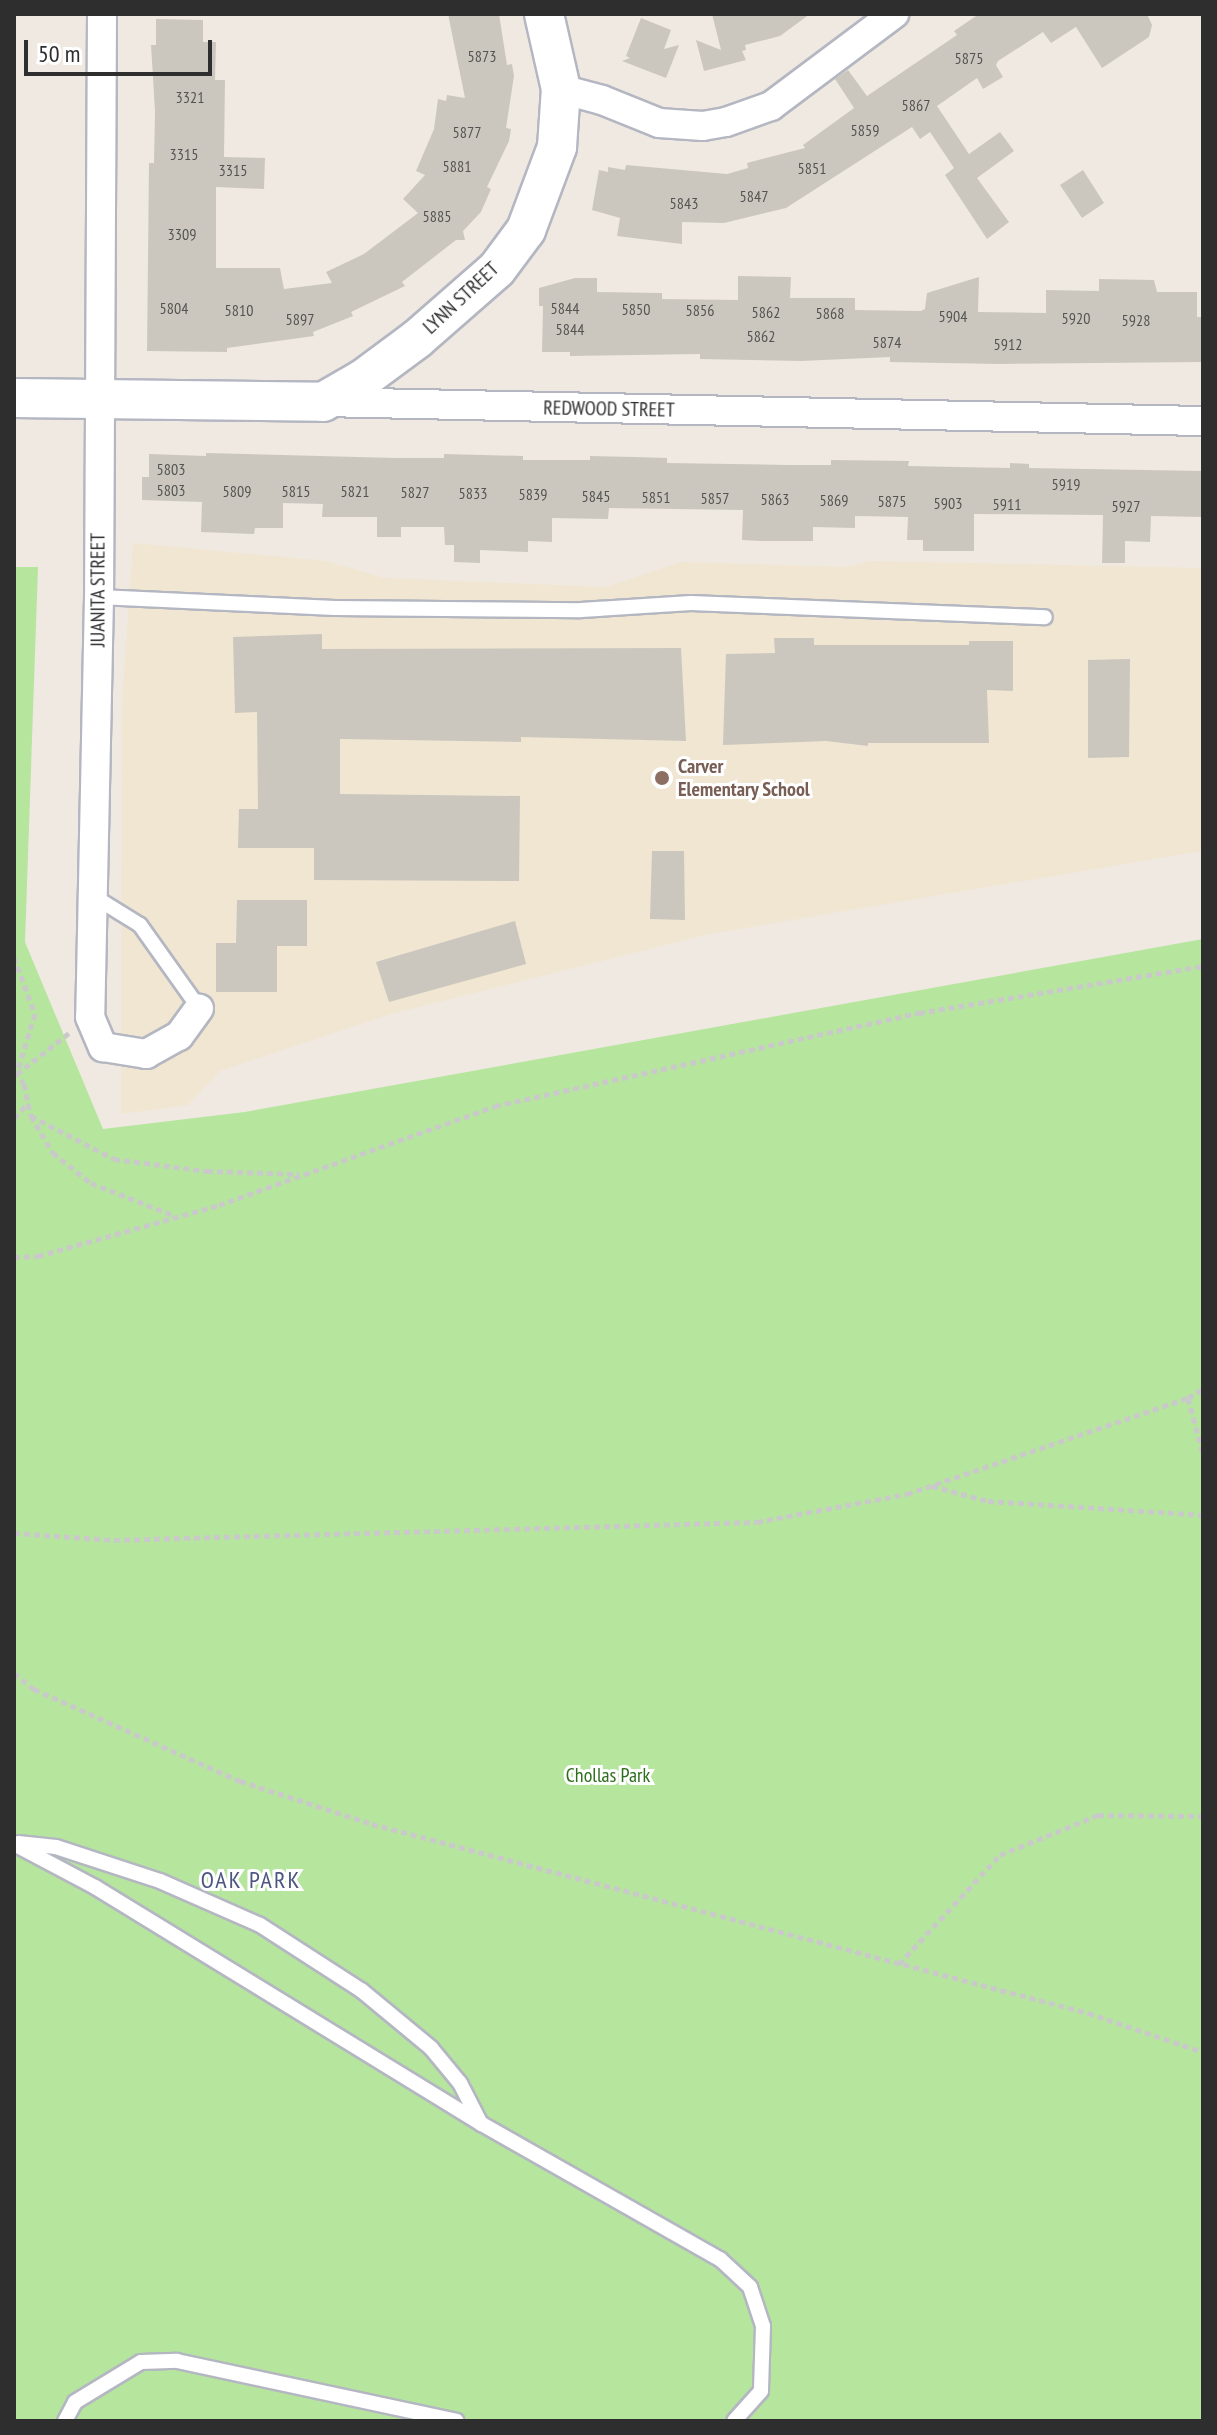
<!DOCTYPE html>
<html>
<head>
<meta charset="utf-8">
<style>
	body { margin:0 }
	#map { position:relative; width:1217px; height:2435px; overflow:hidden; background:#efe9e1; font-family:"PT Sans Narrow",sans-serif }
	div>[style] { position:absolute }
	[style*='--x'] { left:calc(var(--x)*1px); top:calc(var(--y)*1px); width:calc(var(--w)*1px); rotate:calc(var(--a)*1deg) }
	.education>* { inset:0; background:#f0e6d1 }
	.green>* { inset:0; background:#b6e59e }
	.building>* { inset:0; background:#cbc7bf }
	.path>* { height:5px; margin-top:-2.5px; transform-origin:0; background:repeating-linear-gradient(90deg,#c9c9c9 0 6px,transparent 0 10px) }
	.roads { filter:drop-shadow(2px 0 #b4b7c1) drop-shadow(-2px 0 #b4b7c1) drop-shadow(0 2px #b4b7c1) drop-shadow(0 -2px #b4b7c1) }
	.lane>* { height:14px; margin:-7px; padding:0 7px; transform-origin:7px; border-radius:7px; background:#fff }
	.street>* { height:28px; margin:-14px; padding:0 14px; transform-origin:14px; border-radius:14px; background:#fff }
	.secondary>* { height:38px; margin:-19px; padding:0 19px; transform-origin:19px; border-radius:19px; background:#fff }
	.dots>* { width:22px; height:22px; translate:-50% -50%; box-sizing:border-box; border:4px solid #fff; border-radius:50% }
	span { translate:-50% -50%; white-space:nowrap; text-align:center; line-height:1.15; -webkit-text-stroke:6px #fff; paint-order:stroke }
	.number-label { font-size:16px; color:#555452 }
	.number-label span { -webkit-text-stroke-width:0 }
	.street-label { font-size:20px; color:#2e2e2e }
	.education-label { font-size:20px; color:#785e54; font-weight:700 }
	.left { translate:0 -50%; text-align:left }
	.park-label { font-size:20px; color:#2c6e1b }
	.quarter-label { font-size:24px; color:#4d5680; letter-spacing:2px }
	.frame { position:absolute; inset:0; border:16px solid #2e2e2e; pointer-events:none }
	.scale { position:absolute; left:24px; top:40px; width:188px; height:36px; box-sizing:border-box; border:4px solid #2e2e2e; border-top:0; padding-left:10px; font-size:24px; line-height:28px; white-space:nowrap; color:#2e2e2e; -webkit-text-stroke:6px #fff; paint-order:stroke }
</style>
</head>
<body>
<div id="map">
	<div class="education">
		<div style="clip-path:polygon(133px 543px,326px 561px,384px 578px,606px 587px,681px 562px,847px 567px,871px 561px,1203px 568px,1203px 851px,709px 934px,391px 1014px,220px 1071px,188px 1105px,121px 1114px,122px 705px)"></div>
	</div>
	<div class="green">
		<div style="clip-path:polygon(14px 567px,38px 567px,25px 942px,103px 1129px,245px 1112px,1203px 939px,1203px 2421px,14px 2421px)"></div>
	</div>
	<div class="building">
		<div style="clip-path:polygon(448px 14px,499px 14px,507px 65px,512px 64px,514px 76px,506px 128px,511px 129px,509px 141px,487px 187px,491px 189px,481px 212px,463px 231px,465px 240px,456px 240px,402px 282px,405px 286px,351px 312px,353px 316px,313px 332px,314px 336px,227px 348px,227px 352px,147px 351px,149px 163px,154px 163px,155px 111px,151px 45px,156px 45px,156px 19px,203px 20px,203px 42px,216px 42px,215px 80px,225px 80px,224px 157px,265px 158px,264px 189px,216px 187px,216px 268px,280px 268px,284px 289px,332px 283px,326px 272px,364px 254px,418px 213px,403px 199px,425px 175px,416px 171px,434px 129px,438px 99px,446px 101px,447px 95px,465px 98px)"></div>
		<div style="clip-path:polygon(712px 14px,810px 14px,780px 36px,745px 45px,746px 50px,742px 51px,746px 60px,704px 71px,696px 40px,721px 50px)"></div>
		<div style="clip-path:polygon(979px 14px,1147px 14px,1152px 25px,1149px 37px,1102px 68px,1076px 27px,1051px 43px,1043px 32px,998px 61px,996px 65px,1003px 77px,983px 89px,977px 78px,937px 106px,969px 154px,1000px 132px,1014px 151px,977px 178px,1009px 222px,987px 239px,945px 175px,954px 168px,930px 132px,920px 139px,912px 127px,786px 208px,724px 223px,682px 222px,682px 244px,617px 236px,620px 218px,592px 210px,599px 170px,608px 172px,608px 167px,625px 170px,626px 165px,727px 174px,748px 168px,747px 163px,805px 148px,803px 145px,854px 108px,835px 79px,848px 70px,867px 96px,957px 35px,954px 31px)"></div>
		<div style="clip-path:polygon(641px 18px,671px 30px,664px 49px,679px 45px,666px 78px,622px 61px,630px 58px,626px 56px)"></div>
		<div style="clip-path:polygon(1083px 170px,1104px 203px,1082px 218px,1060px 185px)"></div>
		<div style="clip-path:polygon(738px 276px,791px 277px,790px 298px,855px 298px,855px 310px,921px 311px,925px 309px,927px 293px,979px 277px,978px 312px,1046px 313px,1046px 290px,1099px 291px,1099px 279px,1154px 280px,1157px 292px,1197px 292px,1197px 317px,1203px 317px,1203px 362px,999px 364px,890px 362px,890px 357px,801px 361px,700px 359px,700px 354px,570px 356px,570px 352px,542px 352px,543px 306px,539px 306px,539px 288px,575px 278px,597px 278px,597px 292px,662px 293px,662px 299px,738px 300px)"></div>
		<div style="clip-path:polygon(206px 453px,395px 458px,444px 458px,444px 454px,523px 456px,523px 460px,590px 460px,590px 456px,634px 457px,667px 458px,667px 463px,788px 465px,831px 465px,831px 460px,909px 461px,908px 466px,1010px 468px,1010px 463px,1029px 464px,1029px 468px,1203px 471px,1203px 517px,1151px 516px,1150px 542px,1125px 541px,1125px 563px,1102px 563px,1103px 515px,974px 514px,974px 551px,923px 551px,923px 540px,907px 540px,908px 517px,855px 516px,855px 528px,813px 527px,813px 541px,760px 541px,742px 540px,743px 510px,609px 508px,608px 519px,552px 518px,552px 542px,528px 541px,528px 552px,480px 550px,480px 563px,454px 562px,454px 545px,445px 545px,444px 527px,401px 527px,401px 537px,377px 537px,377px 517px,322px 517px,323px 504px,283px 503px,283px 528px,255px 528px,254px 534px,201px 532px,202px 502px,142px 500px,142px 477px,149px 477px,149px 454px,206px 456px)"></div>
		<div style="clip-path:polygon(322px 634px,322px 649px,681px 648px,686px 741px,521px 737px,521px 742px,340px 739px,340px 794px,520px 796px,519px 881px,314px 880px,314px 848px,238px 848px,239px 809px,258px 809px,257px 712px,235px 713px,233px 637px)"></div>
		<div style="clip-path:polygon(774px 638px,814px 638px,814px 645px,969px 645px,969px 641px,1013px 641px,1013px 691px,987px 690px,989px 743px,868px 743px,868px 746px,826px 741px,723px 745px,726px 654px,775px 653px)"></div>
		<div style="clip-path:polygon(1130px 659px,1129px 757px,1088px 758px,1088px 660px)"></div>
		<div style="clip-path:polygon(652px 851px,684px 851px,685px 920px,650px 919px)"></div>
		<div style="clip-path:polygon(237px 900px,307px 900px,307px 946px,277px 946px,277px 992px,216px 992px,216px 943px,236px 943px)"></div>
		<div style="clip-path:polygon(515px 921px,526px 964px,389px 1002px,376px 962px)"></div>
	</div>
	<div class="path">
		<div style="--x:14;--y:957;--w:61;--a:69.8"></div>
		<div style="--x:35;--y:1014;--w:64;--a:107.3"></div>
		<div style="--x:14;--y:1072;--w:16;--a:50"></div>
		<div style="--x:24;--y:1084;--w:33;--a:78"></div>
		<div style="--x:31;--y:1116;--w:43;--a:59.3"></div>
		<div style="--x:53;--y:1153;--w:48;--a:38.3"></div>
		<div style="--x:91;--y:1183;--w:90;--a:21.4"></div>
		<div style="--x:17;--y:1074;--w:66;--a:-38.3"></div>
		<div style="--x:31;--y:1116;--w:93;--a:27.4"></div>
		<div style="--x:114;--y:1159;--w:94;--a:7.4"></div>
		<div style="--x:207;--y:1171;--w:92;--a:1.9"></div>
		<div style="--x:14;--y:1118;--w:21;--a:-47"></div>
		<div style="--x:14;--y:1257;--w:24;--a:-2"></div>
		<div style="--x:38;--y:1256;--w:188;--a:-15.7"></div>
		<div style="--x:219;--y:1205;--w:293;--a:-19.7"></div>
		<div style="--x:495;--y:1106;--w:434;--a:-12.4"></div>
		<div style="--x:919;--y:1013;--w:288;--a:-9.4"></div>
		<div style="--x:1188;--y:1398;--w:58;--a:75"></div>
		<div style="--x:932;--y:1486;--w:58;--a:15"></div>
		<div style="--x:988;--y:1501;--w:215;--a:3.7"></div>
		<div style="--x:14;--y:1533;--w:100;--a:4"></div>
		<div style="--x:114;--y:1540;--w:643;--a:-1.6"></div>
		<div style="--x:757;--y:1522;--w:153;--a:-10.6"></div>
		<div style="--x:907;--y:1494;--w:297;--a:-18.9"></div>
		<div style="--x:1188;--y:1398;--w:17;--a:-31"></div>
		<div style="--x:14;--y:1673;--w:26;--a:39"></div>
		<div style="--x:34;--y:1689;--w:226;--a:24.1"></div>
		<div style="--x:240;--y:1781;--w:139;--a:18"></div>
		<div style="--x:372;--y:1824;--w:741;--a:14.79"></div>
		<div style="--x:1088;--y:2013;--w:121;--a:18.7"></div>
		<div style="--x:899;--y:1964;--w:149;--a:-47.2"></div>
		<div style="--x:1000;--y:1855;--w:106;--a:-22.2"></div>
		<div style="--x:1098;--y:1815;--w:105;--a:0.5"></div>
	</div>
	<div class="roads">
		<div class="lane">
			<div style="--x:99;--y:597;--w:236;--a:2.7"></div>
			<div style="--x:335;--y:608;--w:246;--a:0.5"></div>
			<div style="--x:581;--y:610;--w:110;--a:-3.6"></div>
			<div style="--x:691;--y:603;--w:354;--a:2.3"></div>
			<div style="--x:93;--y:896;--w:55;--a:31.7"></div>
			<div style="--x:140;--y:925;--w:102;--a:54.6"></div>
			<div style="--x:18;--y:1843;--w:38;--a:6"></div>
			<div style="--x:56;--y:1847;--w:109;--a:18.1"></div>
			<div style="--x:160;--y:1881;--w:109;--a:23.7"></div>
			<div style="--x:260;--y:1925;--w:120;--a:32.8"></div>
			<div style="--x:361;--y:1990;--w:91;--a:39.6"></div>
			<div style="--x:431;--y:2048;--w:45;--a:50.4"></div>
			<div style="--x:460;--y:2083;--w:46;--a:62.9"></div>
			<div style="--x:14;--y:1844;--w:92;--a:28"></div>
			<div style="--x:95;--y:1887;--w:454;--a:31.5"></div>
			<div style="--x:482;--y:2124;--w:274;--a:29.6"></div>
			<div style="--x:720;--y:2259;--w:41;--a:43"></div>
			<div style="--x:750;--y:2287;--w:41;--a:71.6"></div>
			<div style="--x:763;--y:2326;--w:65;--a:91.8"></div>
			<div style="--x:761;--y:2391;--w:40;--a:132"></div>
			<div style="--x:65;--y:2421;--w:21;--a:-62"></div>
			<div style="--x:75;--y:2402;--w:77;--a:-31.2"></div>
			<div style="--x:141;--y:2362;--w:36;--a:-2"></div>
			<div style="--x:177;--y:2361;--w:286;--a:12.1"></div>
		</div>
		<div class="street">
			<div style="--x:102;--y:14;--w:583;--a:90.29"></div>
			<div style="--x:99;--y:597;--w:420;--a:91.2"></div>
			<div style="--x:90;--y:1017;--w:33;--a:67"></div>
			<div style="--x:103;--y:1047;--w:44;--a:9.2"></div>
			<div style="--x:146;--y:1054;--w:38;--a:-29"></div>
			<div style="--x:179;--y:1036;--w:34;--a:-54"></div>
			<div style="--x:561;--y:89;--w:42;--a:15"></div>
			<div style="--x:602;--y:100;--w:61;--a:22"></div>
			<div style="--x:659;--y:123;--w:44;--a:3.9"></div>
			<div style="--x:703;--y:126;--w:23;--a:-10"></div>
			<div style="--x:726;--y:122;--w:48;--a:-19.6"></div>
			<div style="--x:771;--y:106;--w:154;--a:-36.8"></div>
			<div style="--x:323;--y:402;--w:880;--a:1.24"></div>
		</div>
		<div class="secondary">
			<div style="--x:14;--y:398;--w:309;--a:0.7"></div>
			<div style="--x:323;--y:402;--w:46;--a:-29.9"></div>
			<div style="--x:363;--y:379;--w:67;--a:-36.5"></div>
			<div style="--x:417;--y:339;--w:106;--a:-41.2"></div>
			<div style="--x:497;--y:269;--w:49;--a:-53.4"></div>
			<div style="--x:526;--y:230;--w:89;--a:-69.5"></div>
			<div style="--x:557;--y:147;--w:58;--a:-86.1"></div>
			<div style="--x:561;--y:89;--w:77;--a:-102.8"></div>
		</div>
	</div>
	<div class="dots">
		<div style="left:662px;top:778px;background:#8d6e63"></div>
	</div>
	<div class="number-label">
		<span style="left:482px;top:56px">5873</span>
		<span style="left:969px;top:58px">5875</span>
		<span style="left:190px;top:97px">3321</span>
		<span style="left:916px;top:105px">5867</span>
		<span style="left:865px;top:130px">5859</span>
		<span style="left:467px;top:132px">5877</span>
		<span style="left:184px;top:154px">3315</span>
		<span style="left:457px;top:166px">5881</span>
		<span style="left:812px;top:168px">5851</span>
		<span style="left:233px;top:170px">3315</span>
		<span style="left:754px;top:196px">5847</span>
		<span style="left:684px;top:203px">5843</span>
		<span style="left:437px;top:216px">5885</span>
		<span style="left:182px;top:234px">3309</span>
		<span style="left:174px;top:308px">5804</span>
		<span style="left:565px;top:308px">5844</span>
		<span style="left:636px;top:309px">5850</span>
		<span style="left:239px;top:310px">5810</span>
		<span style="left:700px;top:310px">5856</span>
		<span style="left:766px;top:312px">5862</span>
		<span style="left:830px;top:313px">5868</span>
		<span style="left:953px;top:316px">5904</span>
		<span style="left:1076px;top:318px">5920</span>
		<span style="left:300px;top:319px">5897</span>
		<span style="left:1136px;top:320px">5928</span>
		<span style="left:570px;top:329px">5844</span>
		<span style="left:761px;top:336px">5862</span>
		<span style="left:887px;top:342px">5874</span>
		<span style="left:1008px;top:344px">5912</span>
		<span style="left:171px;top:469px">5803</span>
		<span style="left:1066px;top:484px">5919</span>
		<span style="left:171px;top:490px">5803</span>
		<span style="left:237px;top:491px">5809</span>
		<span style="left:296px;top:491px">5815</span>
		<span style="left:355px;top:491px">5821</span>
		<span style="left:415px;top:492px">5827</span>
		<span style="left:473px;top:493px">5833</span>
		<span style="left:533px;top:494px">5839</span>
		<span style="left:596px;top:496px">5845</span>
		<span style="left:656px;top:497px">5851</span>
		<span style="left:715px;top:498px">5857</span>
		<span style="left:775px;top:499px">5863</span>
		<span style="left:834px;top:500px">5869</span>
		<span style="left:892px;top:501px">5875</span>
		<span style="left:948px;top:503px">5903</span>
		<span style="left:1007px;top:504px">5911</span>
		<span style="left:1126px;top:506px">5927</span>
	</div>
	<div class="street-label">
		<span style="left:461px;top:298px;rotate:-43deg">LYNN STREET</span>
		<span style="left:609px;top:409px;rotate:1deg">REDWOOD STREET</span>
		<span style="left:98px;top:590px;rotate:-90deg">JUANITA STREET</span>
	</div>
	<div class="education-label">
		<span class="left" style="left:678px;top:778px">Carver<br>Elementary School</span>
	</div>
	<div class="park-label">
		<span style="left:608px;top:1775px">Chollas Park</span>
	</div>
	<div class="quarter-label">
		<span style="left:251px;top:1880px">OAK PARK</span>
	</div>
	<div class="frame"></div>
	<div class="scale">50 m</div>
</div>
</body>
</html>
